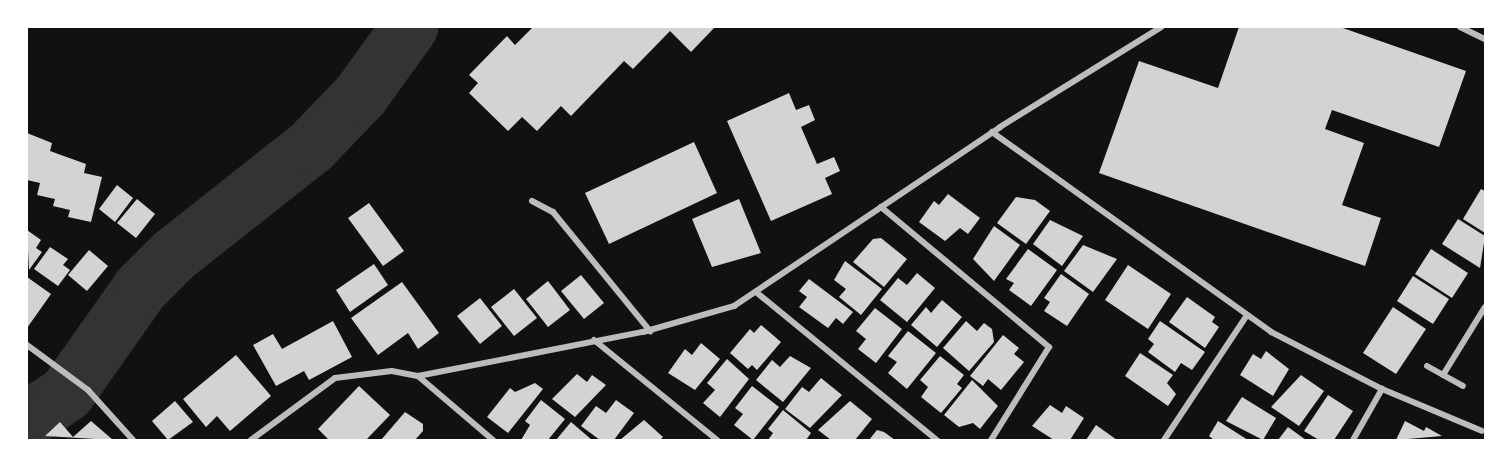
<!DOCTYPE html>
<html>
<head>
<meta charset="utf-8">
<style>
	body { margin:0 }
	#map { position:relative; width:1512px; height:467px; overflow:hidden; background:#111; font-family:Karla,sans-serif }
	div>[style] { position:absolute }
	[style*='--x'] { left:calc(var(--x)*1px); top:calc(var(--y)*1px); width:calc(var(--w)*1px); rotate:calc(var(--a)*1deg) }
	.river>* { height:57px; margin:-28.5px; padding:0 28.5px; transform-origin:28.5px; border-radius:28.5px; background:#333 }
	.building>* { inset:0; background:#d3d3d3 }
	.minor>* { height:6px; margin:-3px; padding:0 3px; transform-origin:3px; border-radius:3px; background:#bcbcbc }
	span { translate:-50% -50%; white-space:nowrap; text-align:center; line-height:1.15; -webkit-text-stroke:4.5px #fff; paint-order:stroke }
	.frame { position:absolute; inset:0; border:28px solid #fff; pointer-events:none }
</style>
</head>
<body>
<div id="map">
	<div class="river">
		<div style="--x:27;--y:419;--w:47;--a:-33.7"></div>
		<div style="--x:66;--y:393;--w:128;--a:-54.8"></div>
		<div style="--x:140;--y:288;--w:47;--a:-45"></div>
		<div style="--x:173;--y:255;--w:176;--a:-38.3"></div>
		<div style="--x:311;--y:146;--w:71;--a:-46.1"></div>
		<div style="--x:360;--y:95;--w:84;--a:-54.2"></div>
	</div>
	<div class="building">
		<div style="clip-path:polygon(533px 27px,715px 27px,691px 52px,670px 31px,633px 69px,624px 61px,571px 116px,561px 106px,537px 131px,522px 117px,508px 131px,469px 93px,478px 83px,469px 75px,507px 36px,515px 45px)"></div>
		<div style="clip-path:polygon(1239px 27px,1340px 27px,1466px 71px,1439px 147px,1332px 110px,1325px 129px,1364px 143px,1342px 205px,1381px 218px,1365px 266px,1099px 173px,1139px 61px,1218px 88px)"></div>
		<div style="clip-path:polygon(789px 93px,796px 110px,809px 105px,815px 120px,801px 127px,817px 164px,834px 157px,840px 171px,825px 178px,832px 194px,771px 221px,727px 121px)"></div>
		<div style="clip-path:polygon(27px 133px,52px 143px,50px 151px,86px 164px,84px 173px,102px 177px,91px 222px,68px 217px,70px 210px,53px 206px,55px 199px,37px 195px,40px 183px,27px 180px)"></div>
		<div style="clip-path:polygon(694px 142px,717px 193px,609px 244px,585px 193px)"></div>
		<div style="clip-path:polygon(117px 185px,133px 198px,115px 222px,99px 209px)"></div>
		<div style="clip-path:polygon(1481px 189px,1485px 191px,1485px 233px,1463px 219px)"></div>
		<div style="clip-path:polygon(948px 194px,980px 218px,968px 234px,960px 228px,945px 241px,919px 222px,934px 201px,939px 205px)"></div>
		<div style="clip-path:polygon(1016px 197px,1035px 200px,1050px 211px,1026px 244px,997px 223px)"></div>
		<div style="clip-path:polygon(137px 199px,155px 214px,136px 238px,117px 223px)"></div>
		<div style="clip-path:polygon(739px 199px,761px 253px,712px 267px,692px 219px)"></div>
		<div style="clip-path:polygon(369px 203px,404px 251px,383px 266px,348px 218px)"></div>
		<div style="clip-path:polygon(1458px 219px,1485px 236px,1480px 268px,1442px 244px)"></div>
		<div style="clip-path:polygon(1050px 220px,1083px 236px,1062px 266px,1033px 244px)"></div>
		<div style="clip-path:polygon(994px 226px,1020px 245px,994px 281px,973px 259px)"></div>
		<div style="clip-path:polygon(27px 230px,41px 240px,36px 248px,42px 252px,29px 270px)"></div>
		<div style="clip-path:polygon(881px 238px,907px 259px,884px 287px,853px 262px,873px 239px)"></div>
		<div style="clip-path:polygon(1083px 245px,1117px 259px,1093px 292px,1064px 271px)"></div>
		<div style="clip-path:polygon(50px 247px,68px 259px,63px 265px,70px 270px,58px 286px,34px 269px)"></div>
		<div style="clip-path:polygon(1028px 249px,1057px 270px,1031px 306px,1009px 290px,1014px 283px,1006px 279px)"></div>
		<div style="clip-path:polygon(1431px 249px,1468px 273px,1452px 298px,1415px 274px)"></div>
		<div style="clip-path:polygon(89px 250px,108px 266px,87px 291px,68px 275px)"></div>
		<div style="clip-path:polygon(845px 261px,882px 289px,861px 315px,839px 297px,846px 289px,834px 280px)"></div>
		<div style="clip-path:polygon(374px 264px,388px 285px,350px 312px,336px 290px)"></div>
		<div style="clip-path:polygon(1128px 265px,1171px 294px,1148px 329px,1105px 300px)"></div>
		<div style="clip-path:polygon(917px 273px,935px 288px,907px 322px,880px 300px,898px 278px,907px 285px)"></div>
		<div style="clip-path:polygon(1061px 274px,1089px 294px,1067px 326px,1044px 311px,1050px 302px,1044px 298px)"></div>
		<div style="clip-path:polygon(581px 275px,604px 303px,584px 319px,561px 291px)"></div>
		<div style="clip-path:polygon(1413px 276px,1449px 299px,1433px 324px,1397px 301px)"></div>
		<div style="clip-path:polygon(27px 277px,51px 294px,27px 328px)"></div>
		<div style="clip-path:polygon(809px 279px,853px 312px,843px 324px,836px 318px,828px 328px,799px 307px,807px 297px,799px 291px)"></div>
		<div style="clip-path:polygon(548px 281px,570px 310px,548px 327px,526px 299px)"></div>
		<div style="clip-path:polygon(402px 282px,439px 333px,418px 349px,408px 333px,378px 355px,351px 318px)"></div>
		<div style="clip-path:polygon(514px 289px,537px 318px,514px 336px,491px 307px)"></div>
		<div style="clip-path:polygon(1187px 297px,1215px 317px,1212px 322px,1219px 327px,1205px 348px,1169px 322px)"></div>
		<div style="clip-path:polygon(480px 298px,502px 326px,480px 344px,457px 316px)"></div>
		<div style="clip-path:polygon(942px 300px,962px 317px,937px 347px,911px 325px,926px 307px,931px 313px)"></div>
		<div style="clip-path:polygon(1393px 307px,1426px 329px,1396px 374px,1363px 353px)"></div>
		<div style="clip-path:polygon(875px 308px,902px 329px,876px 363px,858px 349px,866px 339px,856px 331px)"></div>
		<div style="clip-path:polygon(333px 321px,352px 357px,309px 380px,304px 371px,276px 386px,253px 345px,273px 334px,282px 349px)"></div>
		<div style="clip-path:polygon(966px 321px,977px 331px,984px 323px,992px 329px,994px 342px,969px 371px,943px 348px)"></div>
		<div style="clip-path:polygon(1160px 321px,1205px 352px,1192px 370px,1181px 363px,1175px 372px,1148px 352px,1154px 344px,1148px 339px)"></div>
		<div style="clip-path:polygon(761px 325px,781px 342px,757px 370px,752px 365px,748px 369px,730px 353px,750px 329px,754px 333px)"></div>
		<div style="clip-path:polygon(908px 331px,936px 353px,907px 389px,888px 373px,897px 362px,888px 356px)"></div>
		<div style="clip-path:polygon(1003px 335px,1019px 348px,1014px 354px,1024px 362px,1001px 390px,988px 379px,983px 386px,970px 376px)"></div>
		<div style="clip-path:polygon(701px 343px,720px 359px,695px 390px,668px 373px,685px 349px,692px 355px)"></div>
		<div style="clip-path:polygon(1266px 351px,1289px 369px,1273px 396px,1240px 375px,1253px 354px,1261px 359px)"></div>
		<div style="clip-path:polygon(1140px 353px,1173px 375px,1167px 383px,1176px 394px,1168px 406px,1125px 376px)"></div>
		<div style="clip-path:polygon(236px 355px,271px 396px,230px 431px,217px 416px,206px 427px,183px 399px)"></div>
		<div style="clip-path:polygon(790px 356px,811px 368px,783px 402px,756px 380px,772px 360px,780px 367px)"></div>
		<div style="clip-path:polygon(940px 356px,964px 375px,957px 384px,962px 388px,941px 413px,921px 397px,928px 387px,920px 380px)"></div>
		<div style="clip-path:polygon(727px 359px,749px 379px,720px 417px,703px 403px,715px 390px,707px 383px)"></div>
		<div style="clip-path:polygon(577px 374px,587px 382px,592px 375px,606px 385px,575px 417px,552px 399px)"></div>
		<div style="clip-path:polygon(1301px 375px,1324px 391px,1299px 426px,1271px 407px)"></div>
		<div style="clip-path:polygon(821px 378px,842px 395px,810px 428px,785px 409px,802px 387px,809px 392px)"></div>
		<div style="clip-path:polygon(972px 380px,998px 406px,980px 429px,973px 423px,959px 427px,944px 415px)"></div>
		<div style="clip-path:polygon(535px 383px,543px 389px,508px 433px,487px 417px,510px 388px,515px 392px)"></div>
		<div style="clip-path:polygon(359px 386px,390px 415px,366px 440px,329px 440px,318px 429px)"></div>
		<div style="clip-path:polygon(752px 386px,779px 407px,753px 440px,734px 425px,743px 414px,735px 408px)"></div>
		<div style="clip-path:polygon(1328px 395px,1353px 411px,1334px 440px,1319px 440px,1304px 431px)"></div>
		<div style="clip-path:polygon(1242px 397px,1276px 418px,1263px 440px,1226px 421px)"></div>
		<div style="clip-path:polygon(541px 400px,565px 419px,548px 440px,521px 440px,530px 425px,525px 421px)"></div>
		<div style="clip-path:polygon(616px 400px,634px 413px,614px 440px,600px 440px,581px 426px,596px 406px,606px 413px)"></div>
		<div style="clip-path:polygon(175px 401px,193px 422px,168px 440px,152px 421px)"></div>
		<div style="clip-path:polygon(850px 401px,872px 419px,855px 440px,831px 440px,818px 430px)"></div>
		<div style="clip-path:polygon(1050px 405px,1062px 413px,1066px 406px,1084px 418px,1070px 440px,1054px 440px,1032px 426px)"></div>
		<div style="clip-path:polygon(783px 410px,811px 433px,806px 440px,768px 440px,773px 433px,768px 429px)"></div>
		<div style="clip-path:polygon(405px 412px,423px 424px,423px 431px,415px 440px,381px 440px)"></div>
		<div style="clip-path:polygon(644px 420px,663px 437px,660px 440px,620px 440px)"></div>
		<div style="clip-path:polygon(91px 421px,113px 440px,45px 436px,60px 422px,73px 437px)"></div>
		<div style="clip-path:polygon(1218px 421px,1248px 440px,1214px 440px,1209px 436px)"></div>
		<div style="clip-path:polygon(1405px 421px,1424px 431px,1426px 427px,1442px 436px,1396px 440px)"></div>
		<div style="clip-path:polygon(571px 422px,592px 440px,556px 440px)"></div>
		<div style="clip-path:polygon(1096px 425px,1117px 440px,1086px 440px)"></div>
		<div style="clip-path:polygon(1288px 427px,1306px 440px,1278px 440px)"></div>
		<div style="clip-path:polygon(877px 430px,884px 432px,895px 440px,869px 440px)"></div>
	</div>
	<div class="minor">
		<div style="--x:1460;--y:27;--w:28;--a:26"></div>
		<div style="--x:992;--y:132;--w:343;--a:35.6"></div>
		<div style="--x:1271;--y:332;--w:125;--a:27.2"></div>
		<div style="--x:1382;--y:389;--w:108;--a:22.8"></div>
		<div style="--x:532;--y:201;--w:24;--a:28"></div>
		<div style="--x:553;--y:212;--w:154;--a:50.8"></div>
		<div style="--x:881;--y:207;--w:219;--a:39.8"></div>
		<div style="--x:1049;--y:347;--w:110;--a:121.9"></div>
		<div style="--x:756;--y:292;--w:234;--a:39.3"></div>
		<div style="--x:594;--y:340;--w:159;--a:39.1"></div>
		<div style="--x:27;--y:345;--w:76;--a:36.4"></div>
		<div style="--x:88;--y:390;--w:67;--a:48"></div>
		<div style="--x:1427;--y:366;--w:41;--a:29.1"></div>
		<div style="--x:1443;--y:375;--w:80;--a:-58.3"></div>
		<div style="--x:418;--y:376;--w:99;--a:40.5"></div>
		<div style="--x:251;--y:440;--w:104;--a:-36.4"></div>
		<div style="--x:335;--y:378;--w:57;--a:-7"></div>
		<div style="--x:392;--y:371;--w:26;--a:11"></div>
		<div style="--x:418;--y:376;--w:229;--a:-11.1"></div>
		<div style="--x:643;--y:332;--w:95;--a:-15.9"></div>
		<div style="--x:734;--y:306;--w:321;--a:-33.9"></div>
		<div style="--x:1000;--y:127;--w:190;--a:-31.8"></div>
		<div style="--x:1164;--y:440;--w:150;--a:-56.4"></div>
		<div style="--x:1353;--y:440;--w:59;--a:-60.4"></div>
	</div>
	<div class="frame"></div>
</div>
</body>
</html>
